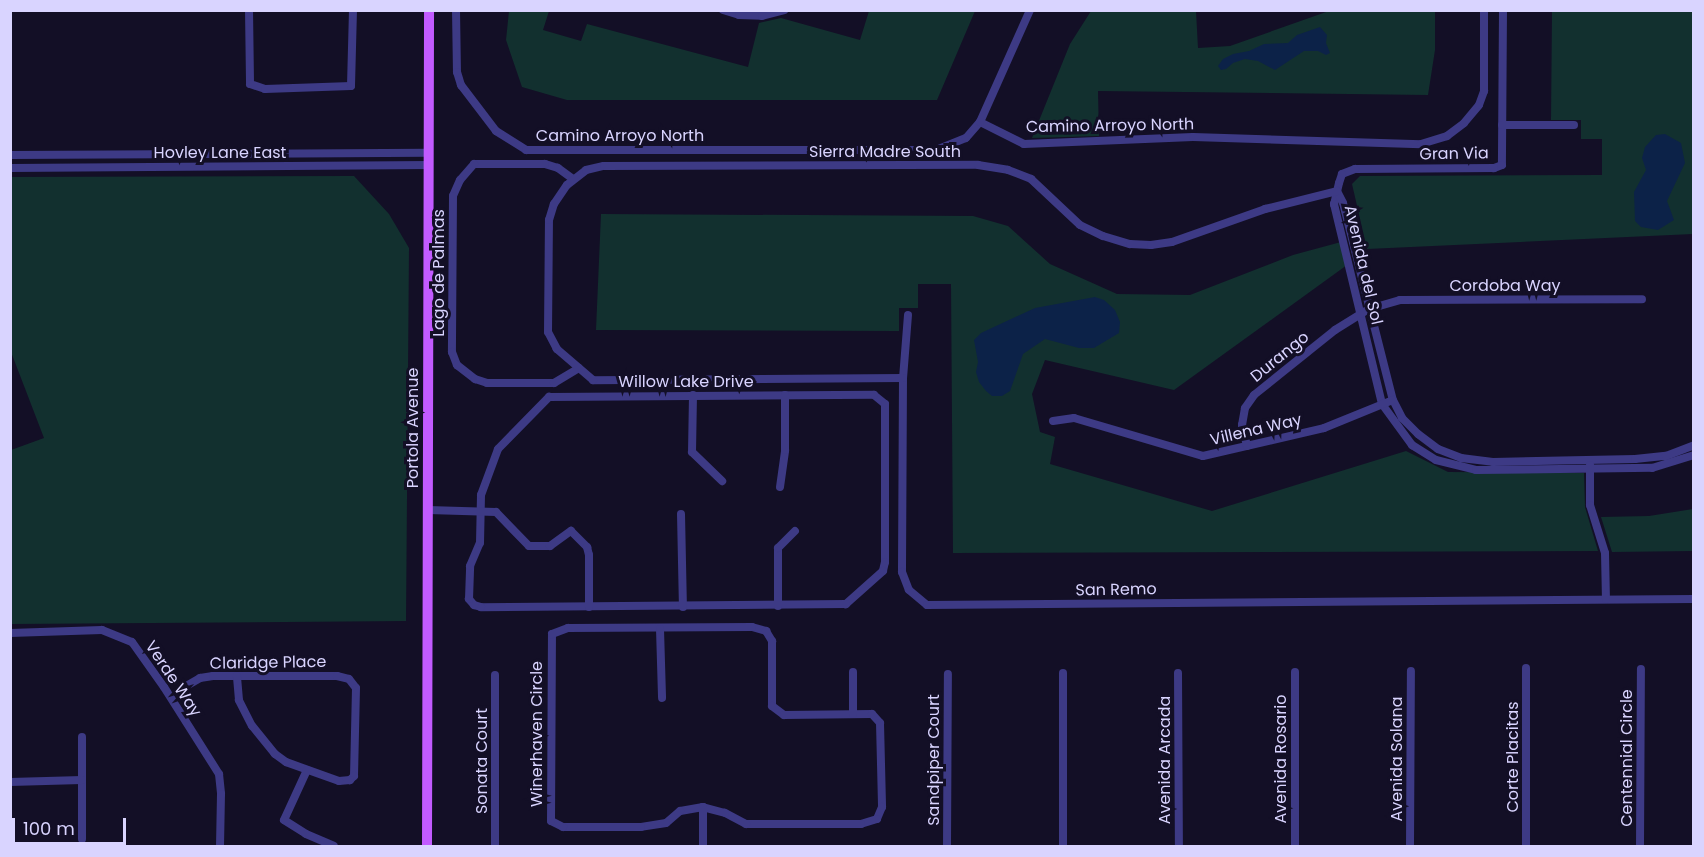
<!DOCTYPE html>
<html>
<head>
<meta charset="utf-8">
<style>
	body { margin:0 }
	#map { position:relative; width:1704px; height:857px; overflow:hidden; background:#130f26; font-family:Poppins,sans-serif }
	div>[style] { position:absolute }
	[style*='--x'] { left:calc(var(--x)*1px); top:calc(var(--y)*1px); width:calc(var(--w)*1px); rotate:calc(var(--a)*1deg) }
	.green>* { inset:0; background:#12302f }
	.water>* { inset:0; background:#0c2248 }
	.minor>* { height:8px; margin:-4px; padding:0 4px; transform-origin:4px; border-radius:4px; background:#3d3a85 }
	.major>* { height:10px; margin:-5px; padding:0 5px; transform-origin:5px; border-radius:5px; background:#c25bff }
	span { translate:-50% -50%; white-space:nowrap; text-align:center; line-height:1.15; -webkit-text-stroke:6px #130f26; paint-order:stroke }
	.street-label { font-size:16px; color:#d9d4ff }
	.frame { position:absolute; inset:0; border:12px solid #d9d4ff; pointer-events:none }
	.scale { position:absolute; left:12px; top:818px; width:114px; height:27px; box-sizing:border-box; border:3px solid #d9d4ff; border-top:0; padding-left:8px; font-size:18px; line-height:21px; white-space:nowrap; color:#d9d4ff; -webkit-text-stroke:4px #130f26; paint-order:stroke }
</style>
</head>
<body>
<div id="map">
	<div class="green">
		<div style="clip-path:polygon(509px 11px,549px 11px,543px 30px,581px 41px,587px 24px,748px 67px,759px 23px,781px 18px,860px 40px,869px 11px,975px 11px,937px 100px,567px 100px,522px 87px,506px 40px)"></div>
		<div style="clip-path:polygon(1091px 11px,1196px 11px,1198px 48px,1230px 46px,1329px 11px,1435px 11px,1435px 50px,1428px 95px,1098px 91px,1099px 136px,1032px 138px,1070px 44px)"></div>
		<div style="clip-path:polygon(1552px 11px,1693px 11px,1693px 234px,1367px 249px,1352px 184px,1360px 176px,1602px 175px,1602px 139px,1581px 139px,1581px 120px,1551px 120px)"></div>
		<div style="clip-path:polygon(354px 176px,389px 214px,409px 248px,406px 621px,11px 624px,11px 450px,44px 438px,11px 352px,11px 177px)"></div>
		<div style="clip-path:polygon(601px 214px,973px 216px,1008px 226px,1050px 264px,1117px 294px,1190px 295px,1293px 255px,1341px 242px,1347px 265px,1174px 390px,1045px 360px,1032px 394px,1040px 432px,1055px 437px,1050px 464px,1212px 511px,1406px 451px,1448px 472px,1584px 473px,1585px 507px,1598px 551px,953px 553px,951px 284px,918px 284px,918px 308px,899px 308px,899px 331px,596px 330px)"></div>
		<div style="clip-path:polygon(1693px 509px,1693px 551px,1612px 552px,1601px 517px,1649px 516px)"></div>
	</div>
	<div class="water">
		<div style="clip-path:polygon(1320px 27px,1327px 35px,1326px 43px,1330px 53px,1326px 55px,1318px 51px,1304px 51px,1275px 70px,1258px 61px,1245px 59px,1233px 63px,1226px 69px,1221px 70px,1218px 66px,1223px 59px,1233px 54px,1249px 51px,1264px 44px,1288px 43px,1297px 35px)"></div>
		<div style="clip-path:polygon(1665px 134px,1681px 143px,1685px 163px,1667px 201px,1674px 220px,1658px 230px,1641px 227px,1635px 221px,1634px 192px,1646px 170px,1642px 158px,1645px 147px,1656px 135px)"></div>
		<div style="clip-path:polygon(1095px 297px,1104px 300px,1115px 310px,1120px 322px,1119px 333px,1094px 348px,1079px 348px,1045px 339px,1023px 354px,1010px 391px,1002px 396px,992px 396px,986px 391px,979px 382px,976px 372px,978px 362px,974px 340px,981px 333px,1035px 308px)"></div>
	</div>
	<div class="minor">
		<div style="--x:249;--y:10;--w:74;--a:89.2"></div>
		<div style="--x:250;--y:84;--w:16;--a:18"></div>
		<div style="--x:265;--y:89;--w:86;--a:-2"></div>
		<div style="--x:351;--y:86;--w:76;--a:-88.5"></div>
		<div style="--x:456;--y:10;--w:62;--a:89.1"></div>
		<div style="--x:457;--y:72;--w:14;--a:73"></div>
		<div style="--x:461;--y:85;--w:58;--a:52.7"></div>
		<div style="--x:496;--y:131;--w:36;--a:32"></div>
		<div style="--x:526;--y:150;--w:410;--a:0"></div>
		<div style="--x:936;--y:150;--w:32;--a:-22"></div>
		<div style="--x:966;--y:138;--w:21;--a:-49"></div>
		<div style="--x:980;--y:122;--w:49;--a:26.6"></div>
		<div style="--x:1024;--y:144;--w:169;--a:-2.4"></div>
		<div style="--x:1193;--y:137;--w:228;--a:1.8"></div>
		<div style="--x:1421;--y:144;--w:27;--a:-17"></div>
		<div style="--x:1447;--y:136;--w:21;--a:-37"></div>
		<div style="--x:1464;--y:123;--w:23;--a:-50"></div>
		<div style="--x:1479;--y:105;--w:15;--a:-70"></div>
		<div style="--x:1484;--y:91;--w:81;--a:-90"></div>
		<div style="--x:723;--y:10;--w:17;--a:17"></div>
		<div style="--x:739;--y:15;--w:23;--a:2"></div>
		<div style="--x:762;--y:16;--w:23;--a:-15"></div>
		<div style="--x:1503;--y:10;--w:155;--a:90.4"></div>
		<div style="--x:1502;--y:165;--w:9;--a:159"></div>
		<div style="--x:1494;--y:168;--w:139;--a:179.6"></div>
		<div style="--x:1355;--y:169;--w:14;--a:159"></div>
		<div style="--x:1342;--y:174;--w:9;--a:108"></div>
		<div style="--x:1339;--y:183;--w:22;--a:103"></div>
		<div style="--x:1334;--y:204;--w:206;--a:76.5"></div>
		<div style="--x:1382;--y:404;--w:51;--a:53.8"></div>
		<div style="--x:1412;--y:445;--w:28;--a:32"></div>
		<div style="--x:1436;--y:460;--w:41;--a:14"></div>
		<div style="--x:1476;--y:470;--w:176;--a:-0.7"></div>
		<div style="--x:1652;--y:468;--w:44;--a:-17.2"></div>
		<div style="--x:980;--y:122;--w:123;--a:-65.9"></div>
		<div style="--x:1502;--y:125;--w:72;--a:0"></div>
		<div style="--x:10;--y:155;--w:418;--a:-0.3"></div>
		<div style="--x:10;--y:168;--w:419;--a:-0.4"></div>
		<div style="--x:573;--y:179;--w:19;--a:-144"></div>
		<div style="--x:558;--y:168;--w:14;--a:-163"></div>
		<div style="--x:545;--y:164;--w:71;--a:180"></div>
		<div style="--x:474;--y:164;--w:21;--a:131"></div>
		<div style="--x:460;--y:180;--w:17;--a:114"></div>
		<div style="--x:453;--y:196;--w:156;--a:90.4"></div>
		<div style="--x:452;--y:352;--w:14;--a:69"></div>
		<div style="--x:457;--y:365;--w:23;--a:38"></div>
		<div style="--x:475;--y:379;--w:13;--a:18"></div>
		<div style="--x:487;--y:383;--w:67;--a:0"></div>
		<div style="--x:554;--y:383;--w:29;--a:-31"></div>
		<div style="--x:1337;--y:191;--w:13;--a:63"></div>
		<div style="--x:1343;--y:203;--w:203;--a:75.8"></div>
		<div style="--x:1393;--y:400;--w:20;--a:63"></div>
		<div style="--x:1402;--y:418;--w:23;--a:45"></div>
		<div style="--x:1418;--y:434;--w:25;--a:37"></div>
		<div style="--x:1438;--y:449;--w:25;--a:21"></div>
		<div style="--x:1461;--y:458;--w:32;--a:7"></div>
		<div style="--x:1493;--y:462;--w:142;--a:-1.2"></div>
		<div style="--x:1635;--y:459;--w:31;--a:-6"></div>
		<div style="--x:1666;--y:456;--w:30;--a:-21"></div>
		<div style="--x:908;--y:315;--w:63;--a:94.5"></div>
		<div style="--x:903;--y:378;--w:194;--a:90.3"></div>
		<div style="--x:902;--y:572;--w:19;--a:69"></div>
		<div style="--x:909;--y:590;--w:23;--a:40"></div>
		<div style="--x:927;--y:605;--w:767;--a:-0.45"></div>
		<div style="--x:903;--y:378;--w:310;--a:179.6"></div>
		<div style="--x:593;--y:380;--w:48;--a:-139.3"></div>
		<div style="--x:557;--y:349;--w:19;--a:-118"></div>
		<div style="--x:548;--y:332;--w:112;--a:-89.5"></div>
		<div style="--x:549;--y:220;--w:17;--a:-73"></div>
		<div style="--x:554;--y:204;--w:23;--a:-56"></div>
		<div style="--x:567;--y:185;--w:24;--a:-38"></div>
		<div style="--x:586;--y:170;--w:18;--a:-13"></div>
		<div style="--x:604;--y:166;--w:374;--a:-0.2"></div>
		<div style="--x:978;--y:165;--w:30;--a:9"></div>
		<div style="--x:1008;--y:170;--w:25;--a:21"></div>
		<div style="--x:1031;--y:179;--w:67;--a:43.2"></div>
		<div style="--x:1080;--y:225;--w:25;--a:26"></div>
		<div style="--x:1103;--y:236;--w:28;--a:17"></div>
		<div style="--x:1130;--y:244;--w:21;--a:3"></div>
		<div style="--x:1151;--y:245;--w:21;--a:-8"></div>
		<div style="--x:1172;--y:242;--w:99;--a:-19.5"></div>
		<div style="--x:1265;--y:209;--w:74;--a:-14"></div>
		<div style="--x:693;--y:395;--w:57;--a:91"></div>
		<div style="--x:692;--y:452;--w:42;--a:44"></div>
		<div style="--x:874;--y:395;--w:14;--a:39"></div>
		<div style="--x:885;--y:404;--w:158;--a:90"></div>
		<div style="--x:885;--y:562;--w:9;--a:103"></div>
		<div style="--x:883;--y:571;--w:50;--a:138.3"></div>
		<div style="--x:846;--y:604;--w:365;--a:179.5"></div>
		<div style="--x:481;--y:607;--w:7;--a:-164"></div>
		<div style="--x:474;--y:605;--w:8;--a:-130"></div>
		<div style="--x:469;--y:599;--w:33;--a:-88"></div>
		<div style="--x:470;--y:566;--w:25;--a:-67"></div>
		<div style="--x:480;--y:543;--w:48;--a:-88.8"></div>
		<div style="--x:481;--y:495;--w:49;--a:-69.7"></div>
		<div style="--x:498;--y:449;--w:73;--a:-45.6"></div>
		<div style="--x:549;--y:397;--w:325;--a:-0.4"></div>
		<div style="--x:1053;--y:421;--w:21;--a:-8"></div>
		<div style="--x:1074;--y:418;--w:134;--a:16.4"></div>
		<div style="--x:1203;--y:456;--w:124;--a:-13"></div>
		<div style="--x:1324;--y:428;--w:74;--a:-22.1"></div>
		<div style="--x:1247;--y:446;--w:22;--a:-103"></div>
		<div style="--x:1242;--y:425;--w:17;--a:-80"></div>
		<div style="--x:1245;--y:408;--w:16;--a:-55"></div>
		<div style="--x:1254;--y:395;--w:104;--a:-38.7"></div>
		<div style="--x:1335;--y:330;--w:40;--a:-32"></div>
		<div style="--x:1369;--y:309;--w:32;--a:-16"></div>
		<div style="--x:1400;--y:300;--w:242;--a:-0.2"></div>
		<div style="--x:1590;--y:465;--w:40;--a:90"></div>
		<div style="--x:1590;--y:505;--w:50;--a:72.6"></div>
		<div style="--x:1605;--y:553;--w:46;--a:88.8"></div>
		<div style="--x:780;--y:487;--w:37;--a:-82"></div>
		<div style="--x:785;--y:450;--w:55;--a:-90"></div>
		<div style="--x:428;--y:510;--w:68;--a:1.7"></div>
		<div style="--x:496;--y:512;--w:47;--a:45.9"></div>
		<div style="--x:529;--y:546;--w:21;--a:0"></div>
		<div style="--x:550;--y:546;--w:26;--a:-36"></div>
		<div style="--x:571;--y:531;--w:23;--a:45"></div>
		<div style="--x:587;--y:547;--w:8;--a:76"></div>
		<div style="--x:589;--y:555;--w:52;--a:90"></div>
		<div style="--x:681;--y:514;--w:93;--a:88.8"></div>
		<div style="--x:778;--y:606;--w:58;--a:-90"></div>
		<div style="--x:778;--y:548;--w:24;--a:-45"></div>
		<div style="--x:752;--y:627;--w:15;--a:16"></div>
		<div style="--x:766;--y:631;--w:12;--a:59"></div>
		<div style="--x:772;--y:641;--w:65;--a:90"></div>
		<div style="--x:772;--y:706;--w:15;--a:37"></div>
		<div style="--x:784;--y:715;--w:88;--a:-0.7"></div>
		<div style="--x:872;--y:714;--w:12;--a:48"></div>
		<div style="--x:880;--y:723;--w:84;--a:88.6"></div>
		<div style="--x:882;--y:807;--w:13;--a:113"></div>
		<div style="--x:877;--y:819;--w:17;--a:163"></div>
		<div style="--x:861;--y:824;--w:115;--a:180"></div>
		<div style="--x:746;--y:824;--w:24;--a:-152"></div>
		<div style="--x:725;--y:813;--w:23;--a:-165"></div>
		<div style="--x:703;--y:807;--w:23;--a:170"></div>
		<div style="--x:680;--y:811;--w:18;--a:139"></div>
		<div style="--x:666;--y:823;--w:25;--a:171"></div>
		<div style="--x:641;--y:827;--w:78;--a:180"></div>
		<div style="--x:563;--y:827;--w:13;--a:-153"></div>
		<div style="--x:551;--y:821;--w:187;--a:-89.7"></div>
		<div style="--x:552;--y:634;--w:17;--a:-21"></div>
		<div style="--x:568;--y:628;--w:184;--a:-0.3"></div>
		<div style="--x:660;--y:629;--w:69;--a:88.3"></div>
		<div style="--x:10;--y:633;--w:92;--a:-1.9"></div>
		<div style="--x:102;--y:630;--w:32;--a:22"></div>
		<div style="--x:132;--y:642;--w:55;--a:54.6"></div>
		<div style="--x:164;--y:687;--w:103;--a:57.7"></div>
		<div style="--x:219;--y:774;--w:20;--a:84"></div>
		<div style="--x:221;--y:794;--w:52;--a:91.1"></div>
		<div style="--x:853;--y:672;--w:42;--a:90"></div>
		<div style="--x:1295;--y:672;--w:174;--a:90"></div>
		<div style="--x:1063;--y:673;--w:173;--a:90"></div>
		<div style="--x:1178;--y:673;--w:173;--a:89.7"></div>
		<div style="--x:495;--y:675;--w:171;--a:90"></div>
		<div style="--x:188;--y:685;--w:14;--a:-30"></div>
		<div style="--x:200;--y:678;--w:13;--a:-9"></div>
		<div style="--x:213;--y:676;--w:124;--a:0"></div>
		<div style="--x:337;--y:676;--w:12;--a:14"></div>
		<div style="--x:349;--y:679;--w:11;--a:52"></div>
		<div style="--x:356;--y:688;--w:88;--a:91.3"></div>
		<div style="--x:354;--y:776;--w:6;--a:135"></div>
		<div style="--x:350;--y:780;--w:11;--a:175"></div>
		<div style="--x:339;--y:781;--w:56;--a:-160.3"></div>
		<div style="--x:286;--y:762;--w:14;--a:-144"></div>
		<div style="--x:275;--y:754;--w:36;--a:-129"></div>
		<div style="--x:252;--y:726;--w:29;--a:-117"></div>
		<div style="--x:239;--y:700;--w:24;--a:-95"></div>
		<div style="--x:82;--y:737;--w:102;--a:90"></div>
		<div style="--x:307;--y:770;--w:55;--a:114.7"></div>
		<div style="--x:284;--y:820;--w:26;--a:32"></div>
		<div style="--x:306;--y:834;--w:30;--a:23"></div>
		<div style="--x:10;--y:782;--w:72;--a:-1.6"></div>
		<div style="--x:703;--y:807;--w:39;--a:90"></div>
		<div style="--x:947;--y:846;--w:172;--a:-89.7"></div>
		<div style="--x:1410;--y:846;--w:175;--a:-89.7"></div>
		<div style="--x:1526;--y:846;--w:178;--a:-90"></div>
		<div style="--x:1640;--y:846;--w:177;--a:-89.7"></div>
	</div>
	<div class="major">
		<div style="--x:427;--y:846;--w:836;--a:-89.86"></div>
	</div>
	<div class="street-label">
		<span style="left:1110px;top:126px;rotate:-1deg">Camino Arroyo North</span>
		<span style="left:620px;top:136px">Camino Arroyo North</span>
		<span style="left:885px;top:152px">Sierra Madre South</span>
		<span style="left:220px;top:153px">Hovley Lane East</span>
		<span style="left:1454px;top:154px;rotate:-1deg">Gran Via</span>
		<span style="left:1363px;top:265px;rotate:77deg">Avenida del Sol</span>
		<span style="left:439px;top:273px;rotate:-90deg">Lago de Palmas</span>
		<span style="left:1505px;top:286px">Cordoba Way</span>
		<span style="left:1280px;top:357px;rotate:-39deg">Durango</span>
		<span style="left:686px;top:382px">Willow Lake Drive</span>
		<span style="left:413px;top:428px;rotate:-90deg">Portola Avenue</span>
		<span style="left:1256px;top:430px;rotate:-13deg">Villena Way</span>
		<span style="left:1116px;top:590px;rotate:-1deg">San Remo</span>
		<span style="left:268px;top:663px;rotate:-1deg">Claridge Place</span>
		<span style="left:173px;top:679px;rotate:56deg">Verde Way</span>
		<span style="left:537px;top:734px;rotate:-90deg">Winerhaven Circle</span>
		<span style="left:1513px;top:757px;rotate:-90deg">Corte Placitas</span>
		<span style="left:1627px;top:758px;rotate:-90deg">Centennial Circle</span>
		<span style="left:1281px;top:759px;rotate:-90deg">Avenida Rosario</span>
		<span style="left:1397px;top:759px;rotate:-90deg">Avenida Solana</span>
		<span style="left:934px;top:760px;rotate:-90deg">Sandpiper Court</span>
		<span style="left:1165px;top:760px;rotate:-90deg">Avenida Arcada</span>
		<span style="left:482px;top:761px;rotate:-90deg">Sonata Court</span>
	</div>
	<div class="frame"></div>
	<div class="scale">100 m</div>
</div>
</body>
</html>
